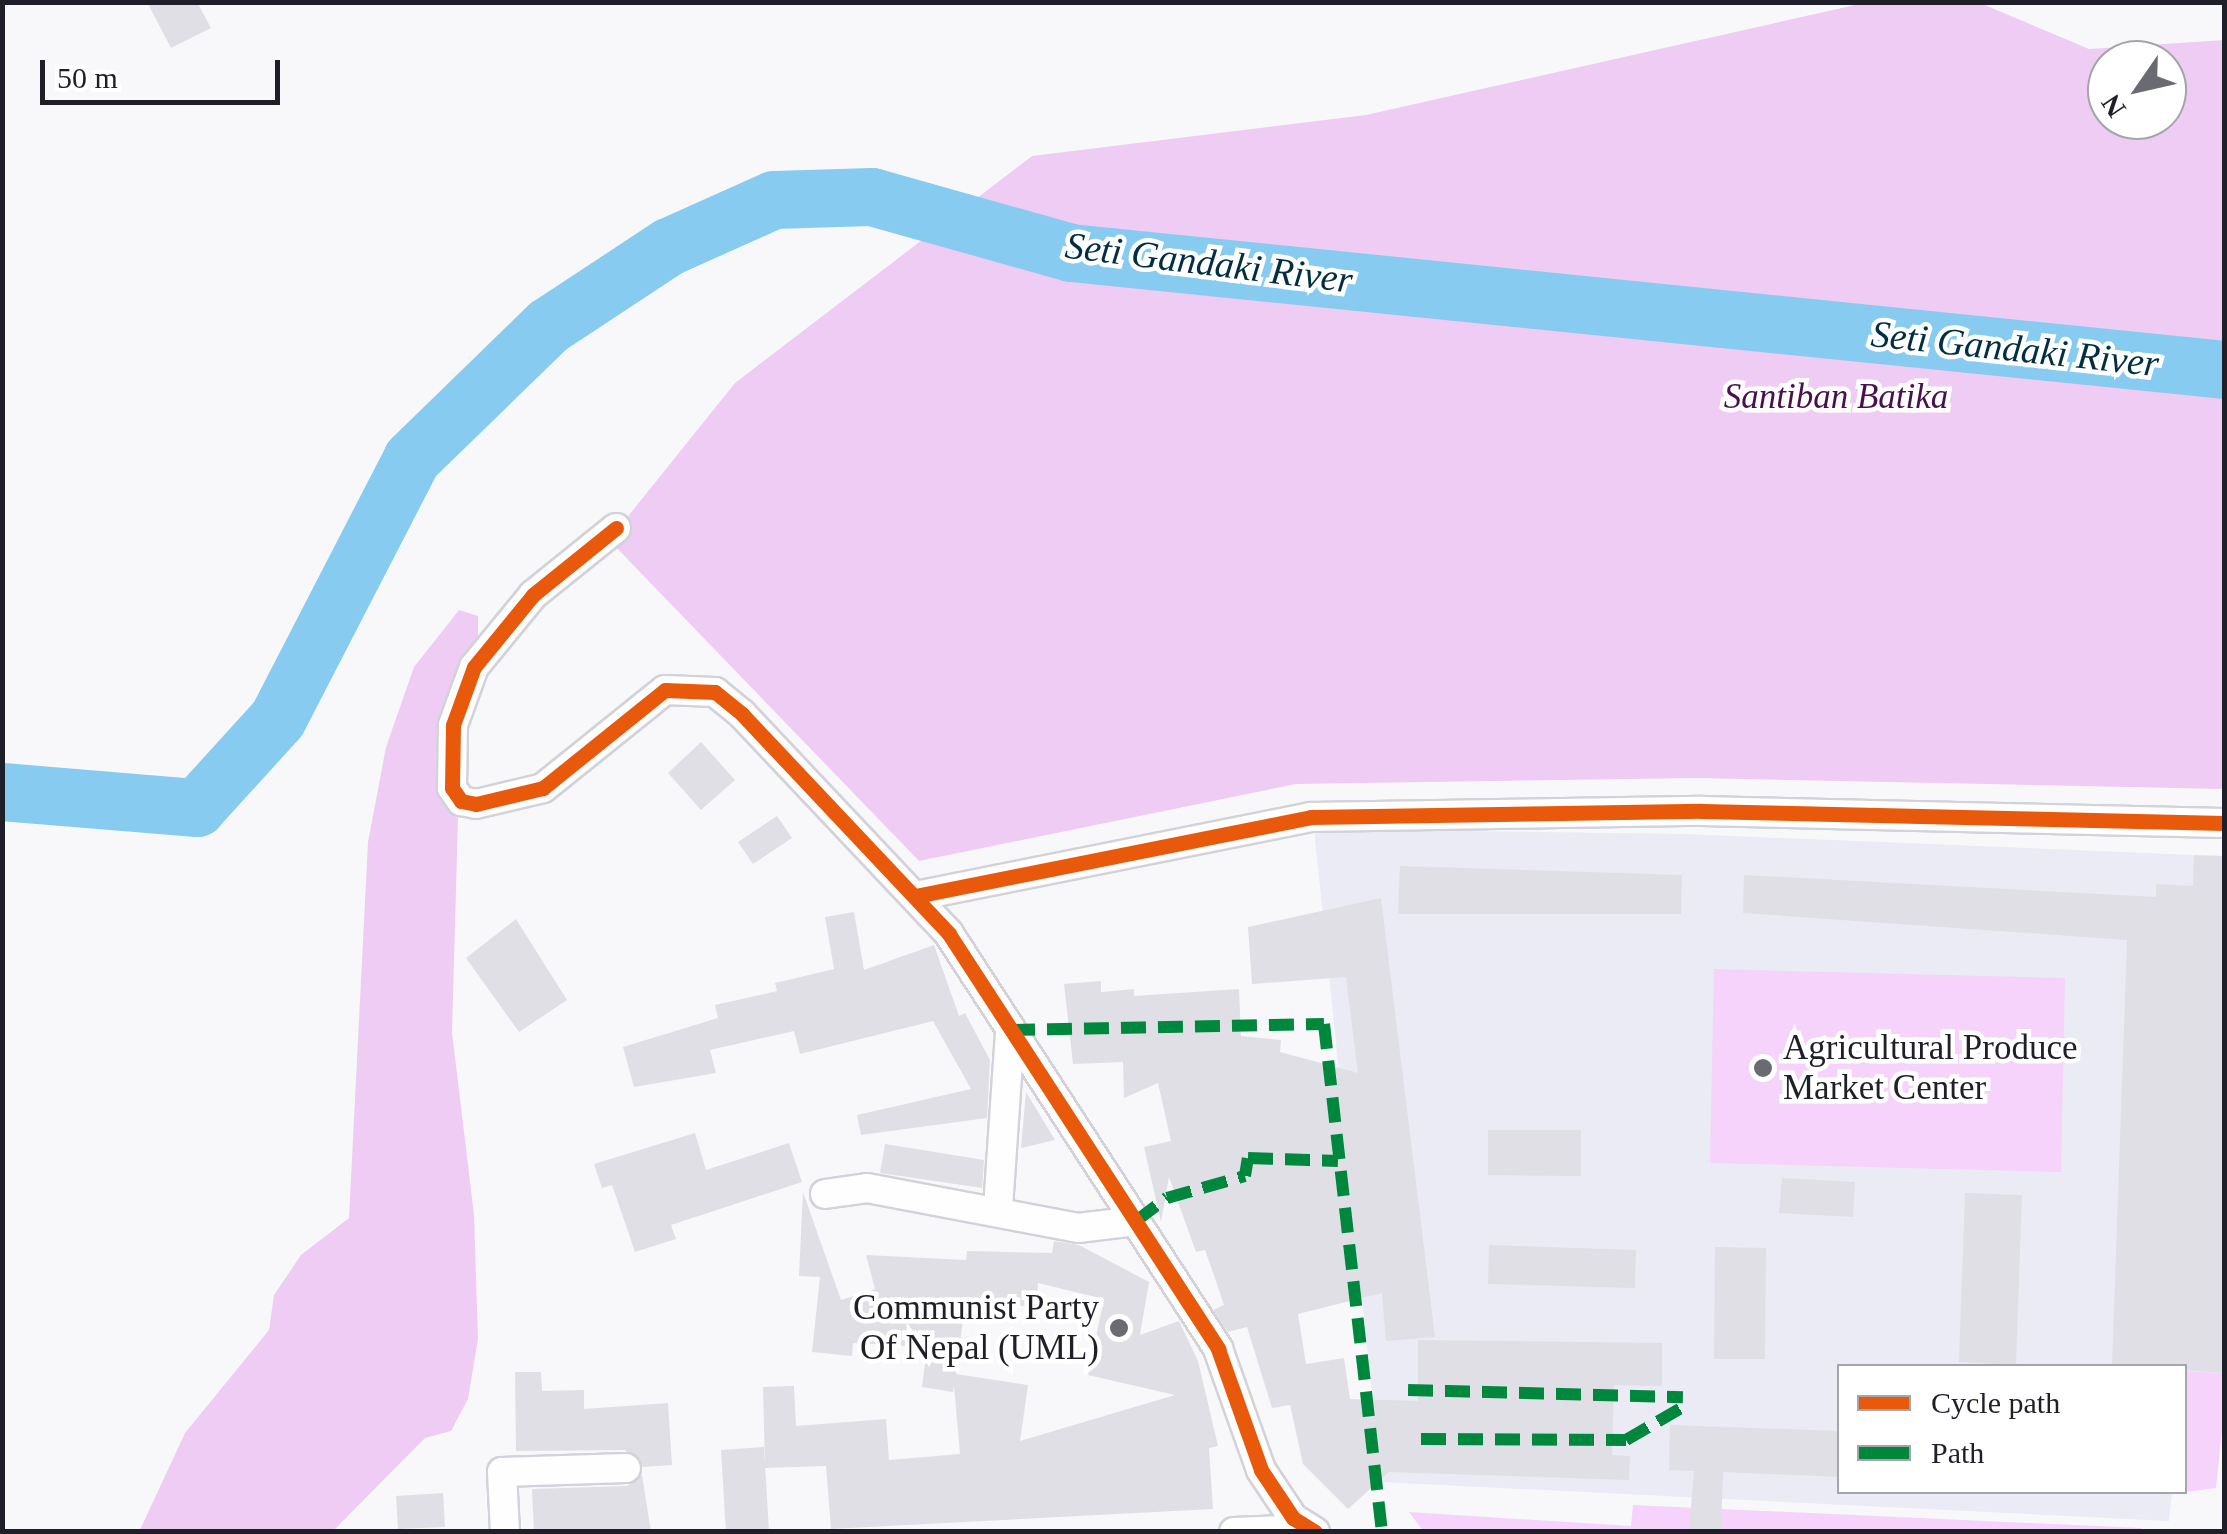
<!DOCTYPE html>
<html>
<head>
<meta charset="utf-8">
<style>
	body { margin:0 }
	#map { position:relative; width:2227px; height:1534px; overflow:hidden; background:#f8f8fb; font-family:Georgia,serif }
	div>[style] { position:absolute }
	[style*='--x'] { left:calc(var(--x)*1px); top:calc(var(--y)*1px); width:calc(var(--w)*1px); rotate:calc(var(--a)*1deg) }
	.built>* { inset:0; background:#eaebf4 }
	.green>* { inset:0; background:#f5d3fa }
	.forest>* { inset:0; background:#efccf4 }
	.river>* { height:58px; margin:-29px; padding:0 29px; transform-origin:29px; border-radius:29px; background:#87ccf0 }
	.building>* { inset:0; background:#e0dfe5 }
	.roads { filter:drop-shadow(2px 0 #d2d3da) drop-shadow(-2px 0 #d2d3da) drop-shadow(0 2px #d2d3da) drop-shadow(0 -2px #d2d3da) }
	.street>* { height:28px; margin:-14px; padding:0 14px; transform-origin:14px; border-radius:14px; background:#fefefe }
	.quiet>* { height:12px; margin-top:-6px; transform-origin:0; background:repeating-linear-gradient(90deg,#00873e 0 25px,transparent 0 37px) }
	.cycleway>* { height:15px; margin:-7.5px; padding:0 7.5px; transform-origin:7.5px; border-radius:7.5px; background:#e8590c }
	.dots>* { width:28px; height:28px; translate:-50% -50%; box-sizing:border-box; border:5px solid #fff; border-radius:50% }
	span { translate:-50% -50%; white-space:nowrap; text-align:center; line-height:1.15; -webkit-text-stroke:9px #fff; paint-order:stroke }
	.park-label { font-size:35px; color:#48104f; font-style:italic }
	.poi-label { font-size:35px; color:#1e1f28 }
	.left { translate:0 -50%; text-align:left }
	.right { translate:-100% -50%; text-align:right }
	.water-label { font-size:38px; color:#002e42; font-style:italic }
	.frame { position:absolute; inset:0; border:5px solid #1e1f28; pointer-events:none }
	.legend { position:absolute; left:1837px; top:1364px; width:350px; height:130px; box-sizing:border-box; background:#fff; border:2px solid #a5a5a9; margin:0; padding:12px 18px; list-style:none; font-size:30px; color:#1e1f28 }
	.legend li { display:flex; align-items:center; gap:20px; height:50px }
	.legend b { width:50px; border:2px solid #a5a5a9 }
	.north { position:absolute; left:2087px; top:40px; width:100px; height:100px; box-sizing:border-box; background:#fff; border:2px solid #a5a5a9; border-radius:50%; rotate:236deg; font-size:28px; font-weight:700; line-height:40px; text-align:center; color:#1e1f28 }
	.north::after { content:''; display:block; margin:auto; width:35px; height:45px; background:#6a6b72; clip-path:polygon(50% 0,100% 100%,50% 72%,0 100%) }
	.scale { position:absolute; left:40px; top:60px; width:240px; height:45px; box-sizing:border-box; border:5px solid #1e1f28; border-top:0; padding-left:12px; font-size:30px; line-height:35px; white-space:nowrap; color:#1e1f28; -webkit-text-stroke:8px #fff; paint-order:stroke }
</style>
</head>
<body>
<div id="map">
	<div class="built">
		<div style="clip-path:polygon(1314px 829px,1685px 834px,2195px 855px,2175px 1366px,1840px 1366px,1840px 1492px,2172px 1492px,2169px 1521px,1381px 1482px)"></div>
	</div>
	<div class="green">
		<div style="clip-path:polygon(1714px 969px,2065px 978px,2061px 1172px,1710px 1163px)"></div>
		<div style="clip-path:polygon(2185px 1371px,2224px 1373px,2224px 1411px,2216px 1488px,2172px 1494px,2184px 1492px)"></div>
		<div style="clip-path:polygon(1633px 1505px,2141px 1528px,2143px 1531px,1424px 1532px,1409px 1512px,1631px 1526px)"></div>
	</div>
	<div class="forest">
		<div style="clip-path:polygon(evenodd,1864px 3px,1980px 3px,2089px 49px,2224px 40px,2224px 789px,1696px 778px,1296px 784px,919px 861px,609px 540px,735px 383px,1032px 156px,1366px 115px,1864px 3px,2107px 60px,2167px 60px,2167px 120px,2107px 120px,2107px 60px)"></div>
		<div style="clip-path:polygon(459px 610px,478px 616px,478px 637px,445px 706px,436px 751px,444px 800px,458px 818px,452px 1032px,474px 1215px,478px 1339px,468px 1399px,451px 1431px,425px 1438px,333px 1531px,139px 1532px,185px 1433px,269px 1330px,274px 1295px,301px 1255px,349px 1218px,368px 842px,386px 747px,414px 667px)"></div>
	</div>
	<div class="river">
		<div style="--x:2;--y:792;--w:196;--a:4.7"></div>
		<div style="--x:197;--y:808;--w:120;--a:-47.7"></div>
		<div style="--x:278;--y:719;--w:292;--a:-62.7"></div>
		<div style="--x:412;--y:459;--w:191;--a:-44.2"></div>
		<div style="--x:549;--y:326;--w:144;--a:-33.4"></div>
		<div style="--x:669;--y:247;--w:115;--a:-24.1"></div>
		<div style="--x:774;--y:200;--w:98;--a:-1.8"></div>
		<div style="--x:872;--y:197;--w:207;--a:15.7"></div>
		<div style="--x:1071;--y:253;--w:1159;--a:5.79"></div>
	</div>
	<div class="building">
		<div style="clip-path:polygon(147px 2px,197px 2px,211px 28px,171px 48px)"></div>
		<div style="clip-path:polygon(701px 742px,735px 780px,701px 810px,668px 773px)"></div>
		<div style="clip-path:polygon(777px 816px,792px 838px,753px 864px,738px 842px)"></div>
		<div style="clip-path:polygon(2194px 855px,2224px 856px,2224px 1373px,2112px 1366px,2127px 940px,1743px 913px,1744px 875px,2156px 897px,2156px 884px,2193px 886px)"></div>
		<div style="clip-path:polygon(1400px 866px,1682px 875px,1681px 914px,1398px 914px)"></div>
		<div style="clip-path:polygon(1381px 898px,1435px 1337px,1386px 1341px,1382px 1293px,1298px 1314px,1306px 1364px,1344px 1358px,1350px 1399px,1418px 1401px,1418px 1340px,1662px 1343px,1662px 1386px,1614px 1385px,1612px 1455px,1630px 1456px,1629px 1480px,1389px 1472px,1348px 1509px,1303px 1464px,1290px 1405px,1272px 1408px,1247px 1327px,1228px 1332px,1213px 1310px,1224px 1305px,1215px 1278px,1205px 1250px,1196px 1252px,1169px 1177px,1161px 1222px,1144px 1147px,1171px 1141px,1158px 1083px,1124px 1098px,1123px 1062px,1073px 1064px,1064px 984px,1101px 981px,1101px 992px,1134px 989px,1134px 996px,1239px 989px,1241px 1036px,1281px 1040px,1280px 1052px,1358px 1073px,1346px 977px,1252px 984px,1248px 927px)"></div>
		<div style="clip-path:polygon(854px 912px,864px 970px,934px 945px,959px 1016px,965px 1013px,990px 1060px,987px 1118px,861px 1135px,857px 1115px,971px 1089px,933px 1021px,800px 1054px,794px 1031px,710px 1050px,716px 1073px,634px 1087px,623px 1047px,718px 1018px,715px 1005px,777px 991px,775px 983px,834px 969px,825px 917px)"></div>
		<div style="clip-path:polygon(516px 919px,567px 1000px,519px 1032px,466px 958px)"></div>
		<div style="clip-path:polygon(1026px 1092px,1055px 1140px,1021px 1148px)"></div>
		<div style="clip-path:polygon(1488px 1130px,1581px 1130px,1581px 1176px,1488px 1175px)"></div>
		<div style="clip-path:polygon(695px 1133px,706px 1170px,789px 1143px,802px 1182px,671px 1225px,676px 1239px,635px 1252px,612px 1185px,602px 1188px,594px 1164px)"></div>
		<div style="clip-path:polygon(885px 1144px,984px 1160px,982px 1188px,880px 1173px)"></div>
		<div style="clip-path:polygon(1782px 1178px,1855px 1182px,1853px 1217px,1779px 1213px)"></div>
		<div style="clip-path:polygon(evenodd,803px 1192px,841px 1300px,875px 1289px,866px 1255px,966px 1260px,967px 1251px,1052px 1253px,1054px 1241px,1079px 1245px,1149px 1282px,1140px 1335px,1179px 1321px,1198px 1361px,1218px 1446px,1209px 1448px,1213px 1509px,831px 1529px,826px 1466px,765px 1468px,763px 1387px,794px 1386px,796px 1426px,886px 1419px,889px 1460px,960px 1454px,954px 1386px,953px 1392px,922px 1387px,927px 1347px,853px 1343px,852px 1356px,812px 1352px,820px 1277px,799px 1276px,803px 1192px,1038px 1283px,1104px 1299px,1088px 1375px,1175px 1395px,1020px 1441px,1028px 1385px,956px 1374px,965px 1305px,1037px 1306px,1038px 1283px)"></div>
		<div style="clip-path:polygon(1965px 1193px,2022px 1195px,2016px 1365px,1959px 1362px)"></div>
		<div style="clip-path:polygon(1489px 1245px,1636px 1250px,1635px 1288px,1488px 1284px)"></div>
		<div style="clip-path:polygon(1715px 1247px,1766px 1248px,1765px 1359px,1714px 1359px)"></div>
		<div style="clip-path:polygon(515px 1372px,541px 1372px,542px 1391px,584px 1390px,584px 1409px,668px 1403px,672px 1465px,643px 1467px,625px 1450px,516px 1451px)"></div>
		<div style="clip-path:polygon(1670px 1425px,1840px 1431px,1840px 1477px,1723px 1472px,1721px 1532px,1689px 1530px,1694px 1471px,1669px 1470px)"></div>
		<div style="clip-path:polygon(764px 1447px,769px 1532px,726px 1532px,721px 1450px)"></div>
		<div style="clip-path:polygon(642px 1475px,651px 1532px,534px 1532px,532px 1489px,627px 1486px)"></div>
		<div style="clip-path:polygon(443px 1493px,445px 1527px,398px 1529px,396px 1496px)"></div>
	</div>
	<div class="roads">
		<div class="street">
			<div style="--x:616;--y:528;--w:107;--a:141.1"></div>
			<div style="--x:533;--y:595;--w:93;--a:129.3"></div>
			<div style="--x:474;--y:667;--w:62;--a:109.9"></div>
			<div style="--x:453;--y:725;--w:63;--a:90.9"></div>
			<div style="--x:452;--y:788;--w:16;--a:55"></div>
			<div style="--x:461;--y:801;--w:15;--a:11"></div>
			<div style="--x:476;--y:804;--w:69;--a:-13.4"></div>
			<div style="--x:543;--y:788;--w:156;--a:-38.8"></div>
			<div style="--x:665;--y:690;--w:50;--a:2.3"></div>
			<div style="--x:715;--y:692;--w:35;--a:39"></div>
			<div style="--x:742;--y:714;--w:302;--a:46.7"></div>
			<div style="--x:949;--y:934;--w:495;--a:57"></div>
			<div style="--x:1218;--y:1349;--w:128;--a:70.4"></div>
			<div style="--x:1261;--y:1470;--w:58;--a:56.3"></div>
			<div style="--x:1293;--y:1518;--w:26;--a:32"></div>
			<div style="--x:916;--y:896;--w:403;--a:-11.3"></div>
			<div style="--x:1311;--y:817;--w:391;--a:-0.9"></div>
			<div style="--x:1702;--y:811;--w:522;--a:1.32"></div>
			<div style="--x:825;--y:1194;--w:42;--a:-8.1"></div>
			<div style="--x:867;--y:1188;--w:215;--a:10.7"></div>
			<div style="--x:1078;--y:1228;--w:58;--a:-6.9"></div>
			<div style="--x:998;--y:1208;--w:178;--a:-86.1"></div>
			<div style="--x:505;--y:1532;--w:60;--a:-92.9"></div>
			<div style="--x:502;--y:1472;--w:124;--a:-1.8"></div>
			<div style="--x:1234;--y:1532;--w:75;--a:-2.3"></div>
		</div>
	</div>
	<div class="quiet">
		<div style="--x:1010;--y:1030;--w:314;--a:-1.1"></div>
		<div style="--x:1324;--y:1024;--w:511;--a:83.49"></div>
		<div style="--x:1136;--y:1221;--w:39;--a:-37"></div>
		<div style="--x:1167;--y:1198;--w:81;--a:-15.8"></div>
		<div style="--x:1245;--y:1176;--w:18;--a:-81"></div>
		<div style="--x:1248;--y:1158;--w:90;--a:1.9"></div>
		<div style="--x:1408;--y:1390;--w:275;--a:1.5"></div>
		<div style="--x:1421;--y:1439;--w:205;--a:0.3"></div>
		<div style="--x:1626;--y:1440;--w:66;--a:-30.1"></div>
	</div>
	<div class="cycleway">
		<div style="--x:616;--y:528;--w:107;--a:141.1"></div>
		<div style="--x:533;--y:595;--w:93;--a:129.3"></div>
		<div style="--x:474;--y:667;--w:62;--a:109.9"></div>
		<div style="--x:453;--y:725;--w:63;--a:90.9"></div>
		<div style="--x:452;--y:788;--w:16;--a:55"></div>
		<div style="--x:461;--y:801;--w:15;--a:11"></div>
		<div style="--x:476;--y:804;--w:69;--a:-13.4"></div>
		<div style="--x:543;--y:788;--w:156;--a:-38.8"></div>
		<div style="--x:665;--y:690;--w:50;--a:2.3"></div>
		<div style="--x:715;--y:692;--w:35;--a:39"></div>
		<div style="--x:742;--y:714;--w:302;--a:46.7"></div>
		<div style="--x:949;--y:934;--w:495;--a:57"></div>
		<div style="--x:1218;--y:1349;--w:128;--a:70.4"></div>
		<div style="--x:1261;--y:1470;--w:58;--a:56.3"></div>
		<div style="--x:1293;--y:1518;--w:26;--a:32"></div>
		<div style="--x:916;--y:896;--w:403;--a:-11.3"></div>
		<div style="--x:1311;--y:817;--w:391;--a:-0.9"></div>
		<div style="--x:1702;--y:811;--w:522;--a:1.32"></div>
	</div>
	<div class="dots">
		<div style="left:1763px;top:1068px;background:#6a6b72"></div>
		<div style="left:1119px;top:1328px;background:#6a6b72"></div>
	</div>
	<div class="park-label">
		<span style="left:1836px;top:397px">Santiban Batika</span>
	</div>
	<div class="poi-label">
		<span class="left" style="left:1783px;top:1068px">Agricultural Produce<br>Market Center</span>
		<span class="right" style="left:1099px;top:1328px">Communist Party<br>Of Nepal (UML)</span>
	</div>
	<div class="water-label">
		<span style="left:1209px;top:263px;rotate:7deg">Seti Gandaki River</span>
		<span style="left:2015px;top:349px;rotate:6deg">Seti Gandaki River</span>
	</div>
	<div class="frame"></div>
	<ul class="legend">
	<li><b style="height:12px;background:#e8590c"></b>Cycle path</li>
	<li><b style="height:12px;background:#00873e"></b>Path</li>
	</ul>
	<div class="north">N</div>
	<div class="scale">50 m</div>
</div>
</body>
</html>
